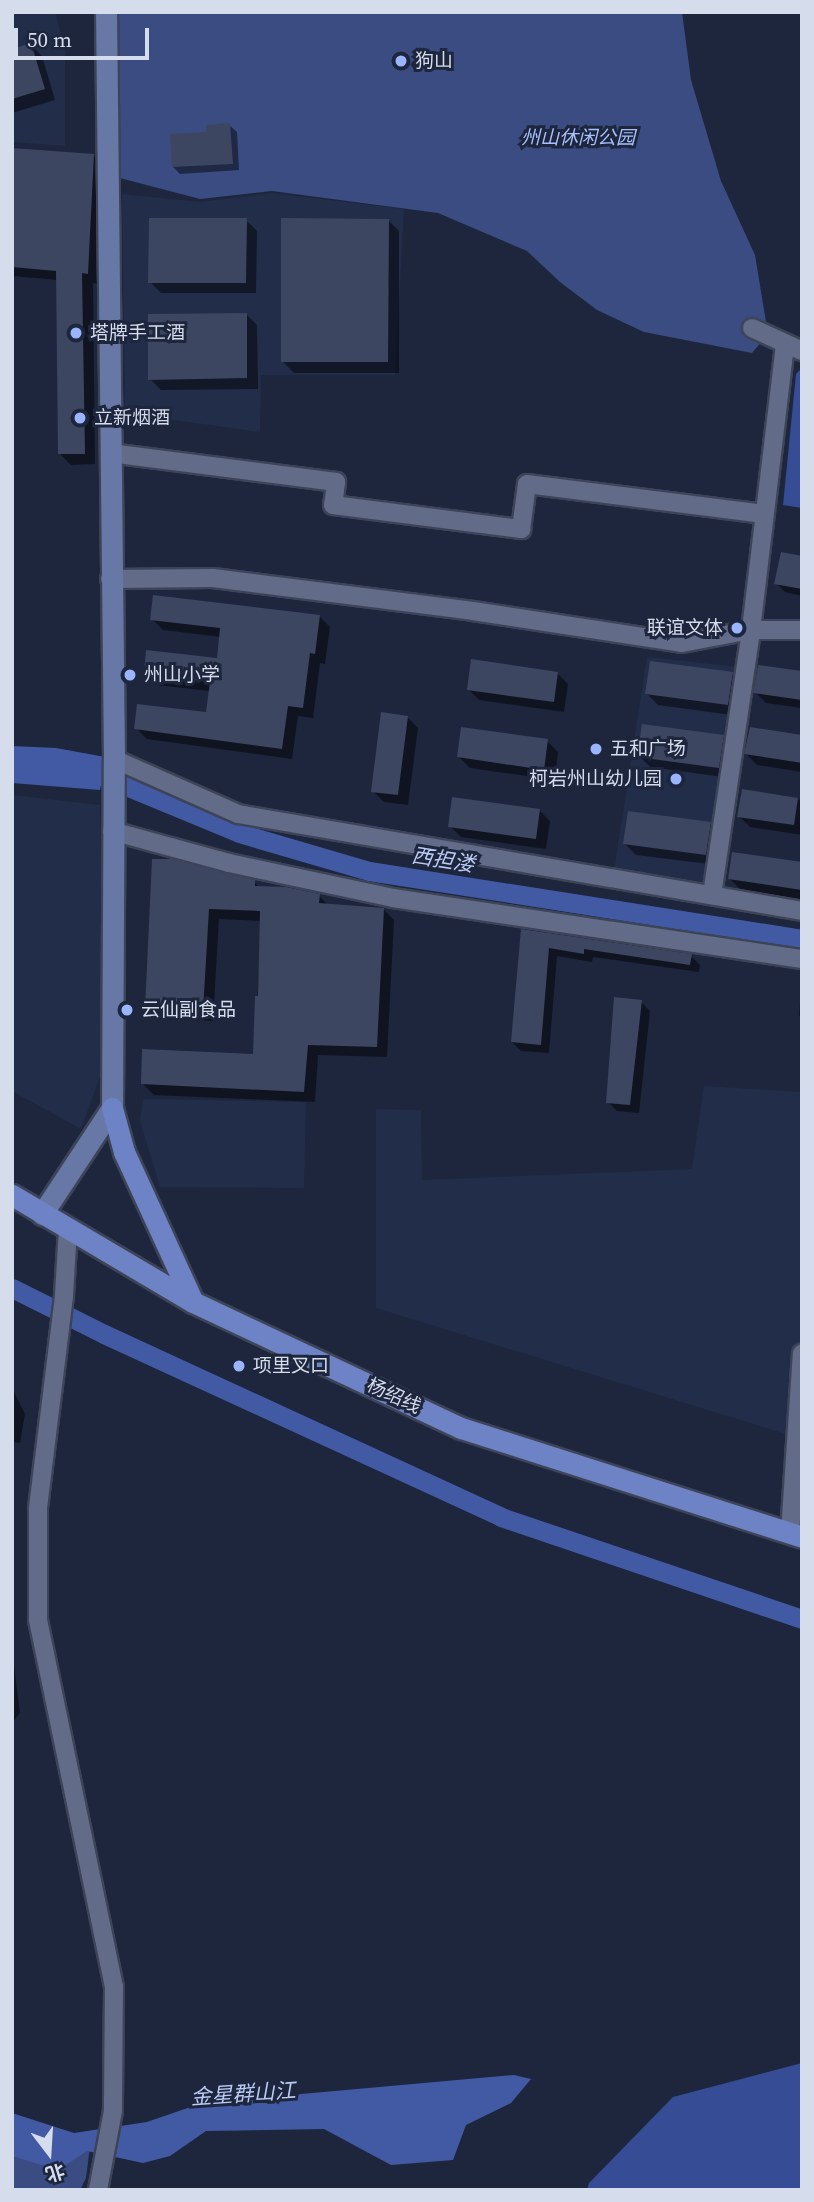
<!DOCTYPE html>
<html>
<head>
<meta charset="utf-8">
<style>
	body { margin:0 }
	#map { position:relative; width:814px; height:2202px; overflow:hidden; background:#1d263d; font-family:"Source Serif 4","Noto Sans SC",serif }
	div>[style] { position:absolute }
	[style*='--x'] { left:calc(var(--x)*1px); top:calc(var(--y)*1px); width:calc(var(--w)*1px); rotate:calc(var(--a)*1deg) }
	.built>* { inset:0; background:#222d4a }
	.green>* { inset:0; background:#3a4c81 }
	.forest>* { inset:0; background:#364c94 }
	.water>* { inset:0; background:#425aa4 }
	.shadow>* { inset:0; background:#0007 }
	.canal>* { height:19px; margin:-9.5px; padding:0 9.5px; transform-origin:9.5px; border-radius:9.5px; background:#425aa4 }
	.building>* { inset:0; background:#3c4660 }
	.roads { filter:drop-shadow(2px 0 #3d4458) drop-shadow(-2px 0 #3d4458) drop-shadow(0 2px #3d4458) drop-shadow(0 -2px #3d4458) }
	.street>* { height:18px; margin:-9px; padding:0 9px; transform-origin:9px; border-radius:9px; background:#626c88 }
	.secondary>* { height:21px; margin:-10.5px; padding:0 10.5px; transform-origin:10.5px; border-radius:10.5px; background:#6778a7 }
	.primary>* { height:21px; margin:-10.5px; padding:0 10.5px; transform-origin:10.5px; border-radius:10.5px; background:#6d83c5 }
	.dots>* { width:19px; height:19px; translate:-50% -50%; box-sizing:border-box; border:4px solid #1d263d; border-radius:50% }
	span { translate:-50% -50%; white-space:nowrap; text-align:center; line-height:1.15; -webkit-text-stroke:6px #1d263d; paint-order:stroke }
	.poi-label { font-size:19px; color:#d5dcec }
	.left { translate:0 -50%; text-align:left }
	.right { translate:-100% -50%; text-align:right }
	.park-label { font-size:19px; color:#a8bffd; font-style:italic }
	.street-label { font-size:19px; color:#d5dcec }
	.water-label { font-size:21px; color:#bbcbf4; font-style:italic }
	.frame { position:absolute; inset:0; border:14px solid #d5dcec; pointer-events:none }
	.north { position:absolute; left:14px; top:2118px; width:70px; height:70px; -webkit-text-stroke:5px #1d263d; paint-order:stroke; rotate:163deg; font-size:19px; font-weight:700; line-height:28px; text-align:center; color:#d5dcec }
	.north::after { content:''; display:block; margin:auto; width:24px; height:32px; background:#d5dcec; clip-path:polygon(50% 0,100% 100%,50% 72%,0 100%) }
	.scale { position:absolute; left:14px; top:28px; width:135px; height:32px; box-sizing:border-box; border:4px solid #d5dcec; border-top:0; padding-left:9px; font-size:21px; line-height:24px; white-space:nowrap; color:#d5dcec; -webkit-text-stroke:5px #1d263d; paint-order:stroke }
</style>
</head>
<body>
<div id="map">
	<div class="built">
		<div style="clip-path:polygon(12px 12px,55px 12px,65px 50px,65px 146px,12px 142px)"></div>
		<div style="clip-path:polygon(272px 193px,404px 209px,395px 375px,261px 375px,260px 432px,125px 413px,122px 194px,200px 202px)"></div>
		<div style="clip-path:polygon(647px 657px,739px 667px,709px 885px,614px 871px)"></div>
		<div style="clip-path:polygon(12px 795px,100px 805px,105px 1063px,81px 1129px,12px 1091px)"></div>
		<div style="clip-path:polygon(704px 1086px,802px 1092px,802px 1439px,376px 1308px,376px 1109px,421px 1110px,422px 1180px,692px 1169px)"></div>
		<div style="clip-path:polygon(143px 1099px,306px 1102px,304px 1188px,160px 1187px,140px 1121px)"></div>
	</div>
	<div class="green">
		<div style="clip-path:polygon(116px 12px,682px 12px,691px 80px,721px 181px,755px 255px,768px 334px,752px 353px,644px 332px,597px 310px,560px 282px,527px 251px,438px 213px,272px 191px,200px 199px,116px 177px)"></div>
		<div style="clip-path:polygon(12px 2128px,90px 2147px,86px 2178px,80px 2190px,12px 2190px)"></div>
	</div>
	<div class="forest">
		<div style="clip-path:polygon(802px 368px,802px 508px,783px 505px,796px 374px)"></div>
		<div style="clip-path:polygon(802px 2063px,802px 2190px,587px 2190px,589px 2183px,673px 2097px)"></div>
	</div>
	<div class="water">
		<div style="clip-path:polygon(12px 746px,56px 748px,105px 757px,100px 790px,12px 783px)"></div>
		<div style="clip-path:polygon(514px 2075px,531px 2079px,511px 2103px,466px 2125px,453px 2160px,391px 2165px,324px 2129px,206px 2131px,170px 2156px,143px 2163px,87px 2151px,58px 2170px,12px 2156px,12px 2113px,74px 2133px,147px 2122px,202px 2103px)"></div>
	</div>
	<div class="shadow">
		<div style="clip-path:polygon(31px 45px,42px 56px,55px 100px,12px 113px,12px 51px)"></div>
		<div style="clip-path:polygon(229px 125px,237px 132px,239px 170px,180px 174px,173px 167px,208px 133px)"></div>
		<div style="clip-path:polygon(12px 150px,94px 156px,105px 167px,98px 284px,93px 283px,95px 464px,71px 465px,60px 454px,58px 280px,12px 276px)"></div>
		<div style="clip-path:polygon(246px 220px,257px 231px,256px 293px,161px 293px,150px 282px)"></div>
		<div style="clip-path:polygon(388px 220px,399px 231px,399px 373px,294px 373px,283px 362px)"></div>
		<div style="clip-path:polygon(246px 314px,257px 325px,258px 389px,161px 390px,150px 379px)"></div>
		<div style="clip-path:polygon(802px 558px,802px 596px,785px 592px,776px 583px)"></div>
		<div style="clip-path:polygon(319px 616px,330px 627px,325px 664px,320px 663px,313px 718px,298px 716px,292px 759px,147px 739px,136px 728px,207px 714px,210px 691px,156px 685px,145px 674px,218px 660px,221px 637px,163px 630px,152px 619px)"></div>
		<div style="clip-path:polygon(557px 673px,568px 684px,564px 712px,479px 700px,468px 689px)"></div>
		<div style="clip-path:polygon(802px 673px,802px 708px,766px 703px,755px 692px)"></div>
		<div style="clip-path:polygon(732px 674px,743px 685px,739px 716px,658px 705px,647px 694px)"></div>
		<div style="clip-path:polygon(407px 717px,418px 728px,408px 805px,384px 802px,373px 791px)"></div>
		<div style="clip-path:polygon(723px 737px,734px 747px,730px 778px,650px 767px,639px 756px)"></div>
		<div style="clip-path:polygon(802px 737px,802px 772px,757px 765px,746px 754px)"></div>
		<div style="clip-path:polygon(547px 741px,558px 752px,555px 780px,470px 768px,459px 757px)"></div>
		<div style="clip-path:polygon(743px 791px,802px 800px,802px 835px,750px 827px,739px 816px)"></div>
		<div style="clip-path:polygon(539px 810px,550px 821px,546px 849px,461px 837px,450px 826px)"></div>
		<div style="clip-path:polygon(710px 823px,721px 834px,717px 865px,636px 855px,625px 844px)"></div>
		<div style="clip-path:polygon(154px 860px,254px 882px,260px 888px,319px 896px,329px 906px,383px 909px,394px 920px,387px 1057px,318px 1055px,315px 1102px,154px 1095px,143px 1084px,254px 1056px,262px 921px,219px 919px,213px 1021px,158px 1019px,147px 1008px)"></div>
		<div style="clip-path:polygon(802px 864px,802px 899px,741px 890px,730px 879px)"></div>
		<div style="clip-path:polygon(523px 931px,691px 956px,700px 965px,699px 972px,593px 957px,592px 962px,557px 956px,549px 1053px,521px 1051px,512px 1042px)"></div>
		<div style="clip-path:polygon(802px 979px,802px 1018px,799px 1015px)"></div>
		<div style="clip-path:polygon(641px 1002px,650px 1011px,639px 1113px,617px 1111px,608px 1102px)"></div>
		<div style="clip-path:polygon(12px 1388px,25px 1414px,20px 1443px,12px 1442px)"></div>
		<div style="clip-path:polygon(12px 1503px,14px 1505px,13px 1533px,12px 1533px)"></div>
		<div style="clip-path:polygon(12px 1650px,20px 1713px,12px 1723px)"></div>
	</div>
	<div class="canal">
		<div style="--x:77;--y:769;--w:15;--a:11"></div>
		<div style="--x:92;--y:772;--w:159;--a:22.5"></div>
		<div style="--x:239;--y:833;--w:135;--a:16.3"></div>
		<div style="--x:369;--y:871;--w:438;--a:8.9"></div>
		<div style="--x:12;--y:1288;--w:103;--a:26.6"></div>
		<div style="--x:104;--y:1334;--w:437;--a:24.7"></div>
		<div style="--x:501;--y:1517;--w:318;--a:18.7"></div>
	</div>
	<div class="building">
		<div style="clip-path:polygon(31px 43px,45px 89px,12px 99px,12px 49px)"></div>
		<div style="clip-path:polygon(230px 123px,233px 164px,172px 167px,170px 134px,206px 132px,206px 125px)"></div>
		<div style="clip-path:polygon(12px 148px,94px 154px,88px 274px,82px 273px,85px 454px,58px 454px,56px 271px,12px 267px)"></div>
		<div style="clip-path:polygon(149px 218px,247px 218px,246px 283px,148px 283px)"></div>
		<div style="clip-path:polygon(281px 218px,389px 219px,388px 362px,281px 362px)"></div>
		<div style="clip-path:polygon(247px 313px,247px 378px,148px 380px,148px 314px)"></div>
		<div style="clip-path:polygon(781px 552px,802px 556px,802px 589px,774px 584px)"></div>
		<div style="clip-path:polygon(153px 595px,320px 615px,315px 654px,310px 653px,303px 708px,288px 706px,282px 749px,134px 729px,137px 704px,206px 712px,210px 682px,144px 674px,146px 650px,217px 658px,220px 628px,150px 620px)"></div>
		<div style="clip-path:polygon(471px 659px,558px 672px,554px 702px,467px 690px)"></div>
		<div style="clip-path:polygon(650px 661px,733px 672px,728px 705px,645px 694px)"></div>
		<div style="clip-path:polygon(758px 665px,802px 671px,802px 700px,753px 693px)"></div>
		<div style="clip-path:polygon(381px 712px,408px 716px,398px 795px,371px 792px)"></div>
		<div style="clip-path:polygon(642px 724px,724px 735px,719px 768px,637px 757px)"></div>
		<div style="clip-path:polygon(461px 727px,548px 739px,544px 770px,457px 757px)"></div>
		<div style="clip-path:polygon(750px 727px,802px 735px,802px 763px,744px 754px)"></div>
		<div style="clip-path:polygon(742px 789px,798px 798px,794px 825px,737px 817px)"></div>
		<div style="clip-path:polygon(452px 797px,540px 809px,536px 839px,448px 827px)"></div>
		<div style="clip-path:polygon(628px 811px,711px 822px,706px 855px,623px 844px)"></div>
		<div style="clip-path:polygon(732px 852px,802px 862px,802px 890px,728px 879px)"></div>
		<div style="clip-path:polygon(152px 859px,172px 859px,255px 880px,255px 886px,286px 887px,320px 894px,319px 903px,384px 908px,377px 1047px,308px 1045px,304px 1092px,141px 1084px,142px 1049px,253px 1054px,255px 996px,258px 996px,260px 911px,209px 909px,203px 1011px,145px 1009px)"></div>
		<div style="clip-path:polygon(521px 929px,692px 954px,690px 965px,584px 949px,584px 954px,549px 948px,541px 1045px,511px 1042px)"></div>
		<div style="clip-path:polygon(614px 997px,642px 1000px,630px 1105px,606px 1103px)"></div>
	</div>
	<div class="roads">
		<div class="street">
			<div style="--x:752;--y:328;--w:55;--a:24.7"></div>
			<div style="--x:110;--y:453;--w:228;--a:7.3"></div>
			<div style="--x:336;--y:482;--w:23;--a:97"></div>
			<div style="--x:333;--y:505;--w:190;--a:7.3"></div>
			<div style="--x:521;--y:529;--w:45;--a:-82.4"></div>
			<div style="--x:527;--y:484;--w:239;--a:7.2"></div>
			<div style="--x:110;--y:579;--w:103;--a:-0.6"></div>
			<div style="--x:213;--y:578;--w:262;--a:7.2"></div>
			<div style="--x:473;--y:611;--w:211;--a:8.7"></div>
			<div style="--x:682;--y:643;--w:70;--a:-10.7"></div>
			<div style="--x:751;--y:630;--w:51;--a:0"></div>
			<div style="--x:114;--y:759;--w:136;--a:23.9"></div>
			<div style="--x:238;--y:814;--w:572;--a:9.76"></div>
			<div style="--x:112;--y:831;--w:121;--a:15.3"></div>
			<div style="--x:229;--y:863;--w:168;--a:12"></div>
			<div style="--x:393;--y:898;--w:414;--a:8.5"></div>
			<div style="--x:712;--y:895;--w:268;--a:-81.6"></div>
			<div style="--x:751;--y:630;--w:288;--a:-83.2"></div>
			<div style="--x:68;--y:1228;--w:68;--a:93.4"></div>
			<div style="--x:64;--y:1296;--w:215;--a:97"></div>
			<div style="--x:38;--y:1509;--w:111;--a:90"></div>
			<div style="--x:38;--y:1620;--w:375;--a:78.3"></div>
			<div style="--x:114;--y:1987;--w:124;--a:90.5"></div>
			<div style="--x:113;--y:2111;--w:80;--a:100.8"></div>
			<div style="--x:790;--y:1533;--w:180;--a:-86.2"></div>
		</div>
		<div class="secondary">
			<div style="--x:42;--y:1214;--w:127;--a:-56.6"></div>
			<div style="--x:112;--y:1108;--w:349;--a:-89.7"></div>
			<div style="--x:114;--y:759;--w:747;--a:-90.61"></div>
		</div>
		<div class="primary">
			<div style="--x:112;--y:1108;--w:46;--a:74.7"></div>
			<div style="--x:124;--y:1152;--w:165;--a:65.3"></div>
			<div style="--x:12;--y:1195;--w:210;--a:30.6"></div>
			<div style="--x:193;--y:1302;--w:296;--a:25.2"></div>
			<div style="--x:461;--y:1428;--w:358;--a:17.7"></div>
		</div>
	</div>
	<div class="dots">
		<div style="left:401px;top:61px;background:#9ab5fd"></div>
		<div style="left:76px;top:333px;background:#9ab5fd"></div>
		<div style="left:80px;top:418px;background:#9ab5fd"></div>
		<div style="left:737px;top:628px;background:#9ab5fd"></div>
		<div style="left:130px;top:675px;background:#9ab5fd"></div>
		<div style="left:596px;top:749px;background:#9ab5fd"></div>
		<div style="left:676px;top:779px;background:#9ab5fd"></div>
		<div style="left:127px;top:1010px;background:#9ab5fd"></div>
		<div style="left:239px;top:1366px;background:#9ab5fd"></div>
	</div>
	<div class="poi-label">
		<span class="left" style="left:415px;top:61px">狗山</span>
		<span class="left" style="left:90px;top:333px">塔牌手工酒</span>
		<span class="left" style="left:94px;top:418px">立新烟酒</span>
		<span class="right" style="left:723px;top:628px">联谊文体</span>
		<span class="left" style="left:144px;top:675px">州山小学</span>
		<span class="left" style="left:610px;top:749px">五和广场</span>
		<span class="right" style="left:662px;top:779px">柯岩州山幼儿园</span>
		<span class="left" style="left:141px;top:1010px">云仙副食品</span>
		<span class="left" style="left:253px;top:1366px">项里叉口</span>
	</div>
	<div class="park-label">
		<span style="left:578px;top:138px">州山休闲公园</span>
	</div>
	<div class="street-label">
		<span style="left:394px;top:1396px;rotate:25deg">杨绍线</span>
	</div>
	<div class="water-label">
		<span style="left:443px;top:860px;rotate:9deg">西担溇</span>
		<span style="left:243px;top:2094px;rotate:-4deg">金星群山江</span>
	</div>
	<div class="frame"></div>
	<div class="north">北</div>
	<div class="scale">50 m</div>
</div>
</body>
</html>
